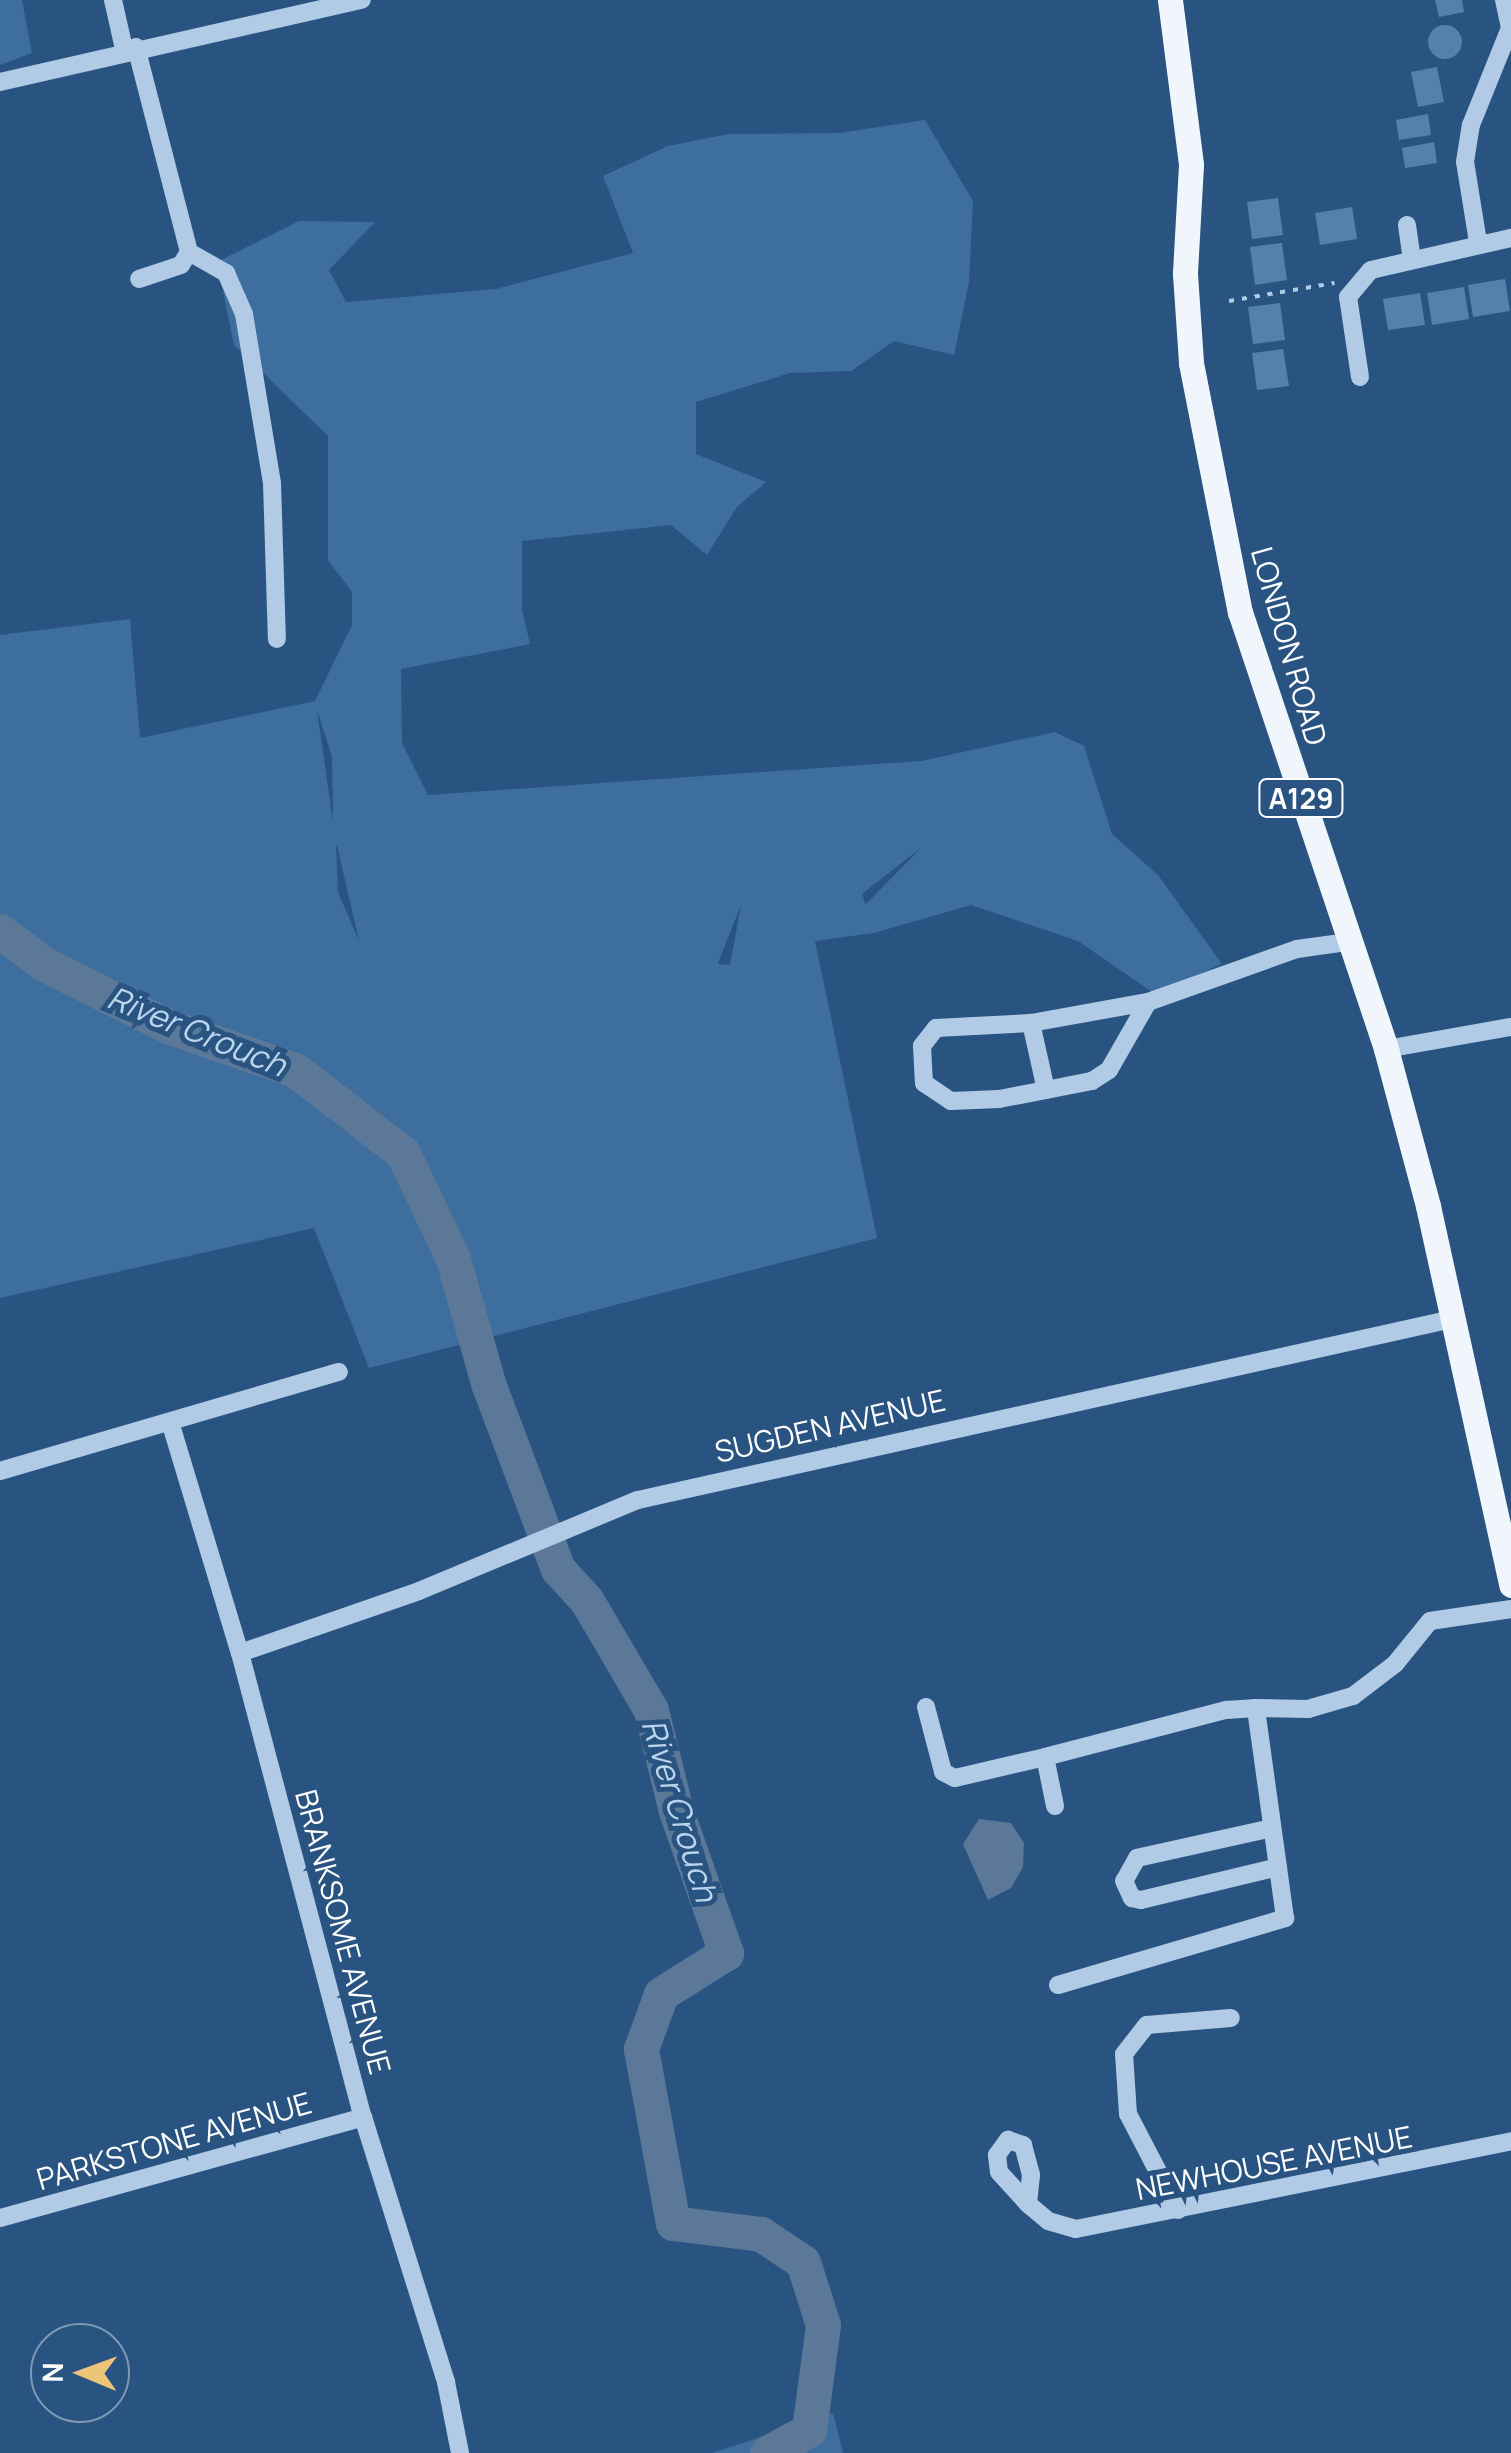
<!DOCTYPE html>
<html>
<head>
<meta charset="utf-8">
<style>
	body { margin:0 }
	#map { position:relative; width:1511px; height:2453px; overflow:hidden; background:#295381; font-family:Manrope,sans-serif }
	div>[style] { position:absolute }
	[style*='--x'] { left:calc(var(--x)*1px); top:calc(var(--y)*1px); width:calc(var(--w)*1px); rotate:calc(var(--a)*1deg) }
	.green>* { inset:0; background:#3d6e9e }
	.water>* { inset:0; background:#5b7898 }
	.river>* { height:35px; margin:-17.5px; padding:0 17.5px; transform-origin:17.5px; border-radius:17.5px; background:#5b7898 }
	.building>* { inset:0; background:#5580ab }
	.round { border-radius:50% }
	.path>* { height:4px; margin-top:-2px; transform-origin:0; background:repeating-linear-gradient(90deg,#b1cbe6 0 5px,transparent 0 13px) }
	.minor>* { height:18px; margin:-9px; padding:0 9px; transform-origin:9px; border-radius:9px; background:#b1cbe6 }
	.major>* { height:25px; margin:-12.5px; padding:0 12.5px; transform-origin:12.5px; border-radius:12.5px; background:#f1f6fd }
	span { translate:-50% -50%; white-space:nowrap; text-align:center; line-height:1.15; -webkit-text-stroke:10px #295381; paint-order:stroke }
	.shield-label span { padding:2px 8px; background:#295381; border:2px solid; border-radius:8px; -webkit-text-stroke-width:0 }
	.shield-label { font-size:28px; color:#fff; font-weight:700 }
	.street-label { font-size:30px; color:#fff }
	.water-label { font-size:32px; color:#bcd5ed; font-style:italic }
	.north { position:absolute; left:30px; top:2323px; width:100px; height:100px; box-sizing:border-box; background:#295381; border:2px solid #7f98b3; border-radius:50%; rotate:271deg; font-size:28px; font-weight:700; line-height:40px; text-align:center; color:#fff }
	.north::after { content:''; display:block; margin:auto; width:35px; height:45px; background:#edc578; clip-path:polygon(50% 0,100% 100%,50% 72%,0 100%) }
</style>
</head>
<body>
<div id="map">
	<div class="green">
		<div style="clip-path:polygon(0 0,22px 0,32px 53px,0 65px)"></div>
		<div style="clip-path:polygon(evenodd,925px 120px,973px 201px,969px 282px,954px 355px,894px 341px,851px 371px,790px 373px,696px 402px,696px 454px,766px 482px,737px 507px,707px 555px,671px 525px,522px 541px,522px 610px,530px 644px,401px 669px,402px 743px,428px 795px,921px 761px,1055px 732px,1084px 746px,1112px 834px,1158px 875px,1222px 964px,1155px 994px,1078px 941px,971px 905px,874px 933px,815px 941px,877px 1238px,369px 1368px,314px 1228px,0 1298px,0 635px,130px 619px,140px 738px,315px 701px,352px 625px,352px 592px,328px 560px,328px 436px,234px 345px,217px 262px,299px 221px,375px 222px,329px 270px,346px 302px,496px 289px,633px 253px,603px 176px,668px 146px,729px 134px,839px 133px,925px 120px,317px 710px,332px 757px,333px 823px,333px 822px,317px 710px,925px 120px,336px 845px,337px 845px,359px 941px,338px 892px,336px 845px,925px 120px,922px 847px,866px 904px,865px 903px,862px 894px,922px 847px,925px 120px,741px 905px,730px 965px,719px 964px,718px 963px,741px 905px)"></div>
		<div style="clip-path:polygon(833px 2413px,843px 2453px,712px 2453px)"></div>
	</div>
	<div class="water">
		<div style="clip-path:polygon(979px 1819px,1011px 1823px,1024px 1843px,1023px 1867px,1011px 1888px,988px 1900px,963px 1844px)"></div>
	</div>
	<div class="river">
		<div style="--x:0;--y:931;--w:55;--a:36.9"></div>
		<div style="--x:44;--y:964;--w:141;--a:26.6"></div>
		<div style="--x:170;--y:1027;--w:132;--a:19"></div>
		<div style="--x:295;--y:1070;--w:136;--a:37.5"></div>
		<div style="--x:403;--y:1153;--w:117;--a:64.7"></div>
		<div style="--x:453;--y:1259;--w:129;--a:74.2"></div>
		<div style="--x:488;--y:1383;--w:199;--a:69.4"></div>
		<div style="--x:558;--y:1569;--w:43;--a:47.8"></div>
		<div style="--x:587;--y:1601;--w:126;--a:59.6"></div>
		<div style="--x:651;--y:1710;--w:104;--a:76.1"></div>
		<div style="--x:676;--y:1811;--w:151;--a:70.6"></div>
		<div style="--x:726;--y:1953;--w:77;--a:147.8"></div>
		<div style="--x:661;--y:1994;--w:59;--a:110"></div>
		<div style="--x:641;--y:2049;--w:177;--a:79.6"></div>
		<div style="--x:673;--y:2223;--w:89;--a:7.1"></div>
		<div style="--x:761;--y:2234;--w:50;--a:33.7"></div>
		<div style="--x:803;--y:2262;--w:66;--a:72.4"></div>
		<div style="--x:823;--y:2325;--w:106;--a:97.6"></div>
		<div style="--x:809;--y:2430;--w:48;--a:151.3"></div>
	</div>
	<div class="building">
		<div style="clip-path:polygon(1435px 0,1462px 0,1464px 12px,1439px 17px)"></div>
		<div class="round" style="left:1428px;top:25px;width:34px;height:34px"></div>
		<div style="clip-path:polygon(1437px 67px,1444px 102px,1418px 107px,1411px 72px)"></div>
		<div style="clip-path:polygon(1428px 114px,1431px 135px,1399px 140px,1396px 120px)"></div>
		<div style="clip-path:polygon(1434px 142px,1437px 163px,1405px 168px,1402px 148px)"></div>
		<div style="clip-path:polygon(1278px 198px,1283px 235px,1252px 239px,1247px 202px)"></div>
		<div style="clip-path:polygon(1352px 207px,1357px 239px,1320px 245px,1315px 213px)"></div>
		<div style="clip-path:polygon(1282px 243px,1287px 280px,1255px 285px,1250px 247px)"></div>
		<div style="clip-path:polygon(1505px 279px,1510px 311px,1473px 317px,1468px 285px)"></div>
		<div style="clip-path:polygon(1464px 287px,1469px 319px,1432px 325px,1427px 293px)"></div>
		<div style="clip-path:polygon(1420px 293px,1425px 325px,1388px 330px,1383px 299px)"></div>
		<div style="clip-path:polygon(1280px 303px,1285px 340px,1253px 344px,1248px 307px)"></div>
		<div style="clip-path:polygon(1283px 349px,1289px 386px,1257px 390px,1252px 353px)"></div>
	</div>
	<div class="path">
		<div style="--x:1229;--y:301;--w:107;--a:-9.7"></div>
	</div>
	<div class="minor">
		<div style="--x:113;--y:0;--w:50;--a:77.3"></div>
		<div style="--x:136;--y:47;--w:212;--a:75.5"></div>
		<div style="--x:189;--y:252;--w:15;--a:122"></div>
		<div style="--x:181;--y:265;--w:44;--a:161.6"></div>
		<div style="--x:0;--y:82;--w:371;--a:-12.8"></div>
		<div style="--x:1407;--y:225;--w:35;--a:82"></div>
		<div style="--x:1478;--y:242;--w:81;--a:-99.2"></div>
		<div style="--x:1465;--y:162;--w:37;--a:-81"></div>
		<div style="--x:1471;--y:125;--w:105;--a:-68.1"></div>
		<div style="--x:1510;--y:28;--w:29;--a:-102"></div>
		<div style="--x:189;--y:252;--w:43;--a:29.6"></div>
		<div style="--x:226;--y:273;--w:45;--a:66.3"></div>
		<div style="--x:244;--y:314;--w:171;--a:80.6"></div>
		<div style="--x:272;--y:483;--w:156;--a:88.2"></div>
		<div style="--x:1360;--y:377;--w:81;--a:-98.5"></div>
		<div style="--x:1348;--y:297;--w:35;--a:-50"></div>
		<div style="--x:1371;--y:270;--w:144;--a:-12.9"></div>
		<div style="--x:1031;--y:1023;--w:119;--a:-10.2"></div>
		<div style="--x:1386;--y:1049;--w:127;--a:-10"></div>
		<div style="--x:1046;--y:1090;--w:69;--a:-102.6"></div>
		<div style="--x:1031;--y:1023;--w:95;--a:177"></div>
		<div style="--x:936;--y:1028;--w:23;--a:128"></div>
		<div style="--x:922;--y:1046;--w:37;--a:87"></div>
		<div style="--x:924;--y:1083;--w:32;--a:34"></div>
		<div style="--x:951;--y:1101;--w:48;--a:-2.4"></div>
		<div style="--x:999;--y:1099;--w:48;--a:-10.8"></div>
		<div style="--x:1046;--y:1090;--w:47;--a:-11.1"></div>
		<div style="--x:1092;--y:1081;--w:20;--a:-33"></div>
		<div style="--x:1109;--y:1070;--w:78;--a:-60.2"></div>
		<div style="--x:1148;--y:1002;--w:158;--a:-19.6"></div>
		<div style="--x:1297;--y:949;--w:50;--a:-8"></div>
		<div style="--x:171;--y:1425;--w:238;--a:73.2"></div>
		<div style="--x:240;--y:1653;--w:480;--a:75.2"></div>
		<div style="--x:363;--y:2117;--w:278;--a:72.6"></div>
		<div style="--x:446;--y:2382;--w:72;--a:78.8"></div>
		<div style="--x:0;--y:1471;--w:353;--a:-16.3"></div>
		<div style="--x:240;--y:1653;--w:189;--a:-19.1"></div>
		<div style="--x:419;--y:1591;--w:237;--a:-22.6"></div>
		<div style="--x:638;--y:1500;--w:834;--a:-12.54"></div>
		<div style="--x:926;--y:1707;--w:67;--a:75.3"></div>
		<div style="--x:943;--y:1772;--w:13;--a:27"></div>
		<div style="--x:955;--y:1778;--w:92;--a:-13.1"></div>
		<div style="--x:1055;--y:1806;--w:50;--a:-101.5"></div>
		<div style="--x:1045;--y:1757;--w:187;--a:-14.6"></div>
		<div style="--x:1226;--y:1710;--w:30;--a:-4"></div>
		<div style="--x:1272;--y:1828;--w:138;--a:167.5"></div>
		<div style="--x:1137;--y:1858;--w:26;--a:119"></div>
		<div style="--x:1124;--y:1881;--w:19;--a:65"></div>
		<div style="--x:1132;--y:1898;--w:9;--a:13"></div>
		<div style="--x:1141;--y:1900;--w:141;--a:-13.5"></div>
		<div style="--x:1058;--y:1985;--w:237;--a:-16.4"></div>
		<div style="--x:1285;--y:1918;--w:212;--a:-97.9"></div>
		<div style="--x:1256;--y:1708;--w:52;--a:1.1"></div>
		<div style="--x:1308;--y:1709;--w:47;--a:-16.1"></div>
		<div style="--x:1353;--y:1696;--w:53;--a:-37.3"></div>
		<div style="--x:1395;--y:1664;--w:55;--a:-50.9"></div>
		<div style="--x:1430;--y:1621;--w:82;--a:-8.4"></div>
		<div style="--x:1028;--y:2204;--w:43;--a:-132.2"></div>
		<div style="--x:999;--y:2172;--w:17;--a:-97"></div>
		<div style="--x:997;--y:2155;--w:19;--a:-54"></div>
		<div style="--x:1008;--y:2140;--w:16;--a:18"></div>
		<div style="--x:1023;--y:2145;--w:31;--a:75"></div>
		<div style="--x:1031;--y:2175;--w:29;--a:96"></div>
		<div style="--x:1028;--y:2204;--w:26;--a:40"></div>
		<div style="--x:1048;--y:2221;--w:29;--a:16"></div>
		<div style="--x:1076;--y:2229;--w:444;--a:-11.4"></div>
		<div style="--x:1178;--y:2210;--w:108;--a:-117.5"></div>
		<div style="--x:1128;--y:2114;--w:60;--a:-93.8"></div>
		<div style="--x:1124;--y:2054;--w:37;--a:-52"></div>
		<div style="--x:1147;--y:2025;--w:84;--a:-4.8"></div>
		<div style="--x:0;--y:2218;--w:377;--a:-15.5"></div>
	</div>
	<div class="major">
		<div style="--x:1170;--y:0;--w:166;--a:82.7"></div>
		<div style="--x:1191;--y:165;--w:109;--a:93.2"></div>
		<div style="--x:1185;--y:274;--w:89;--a:86.1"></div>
		<div style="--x:1191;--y:363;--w:254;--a:78.9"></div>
		<div style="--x:1240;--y:612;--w:461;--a:71.5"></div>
		<div style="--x:1386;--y:1049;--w:163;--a:75"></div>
		<div style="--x:1428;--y:1206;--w:388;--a:77.6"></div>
	</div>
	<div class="shield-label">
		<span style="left:1301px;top:798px">A129</span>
	</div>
	<div class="street-label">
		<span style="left:1289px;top:646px;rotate:74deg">LONDON ROAD</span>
		<span style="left:830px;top:1426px;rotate:-13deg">SUGDEN AVENUE</span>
		<span style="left:343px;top:1932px;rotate:75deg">BRANKSOME AVENUE</span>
		<span style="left:174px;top:2141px;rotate:-16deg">PARKSTONE AVENUE</span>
		<span style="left:1274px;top:2163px;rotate:-11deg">NEWHOUSE AVENUE</span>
	</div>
	<div class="water-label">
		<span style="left:197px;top:1031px;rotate:22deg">River Crouch</span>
		<span style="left:680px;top:1810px;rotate:73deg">River Crouch</span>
	</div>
	<div class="north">N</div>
</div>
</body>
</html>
